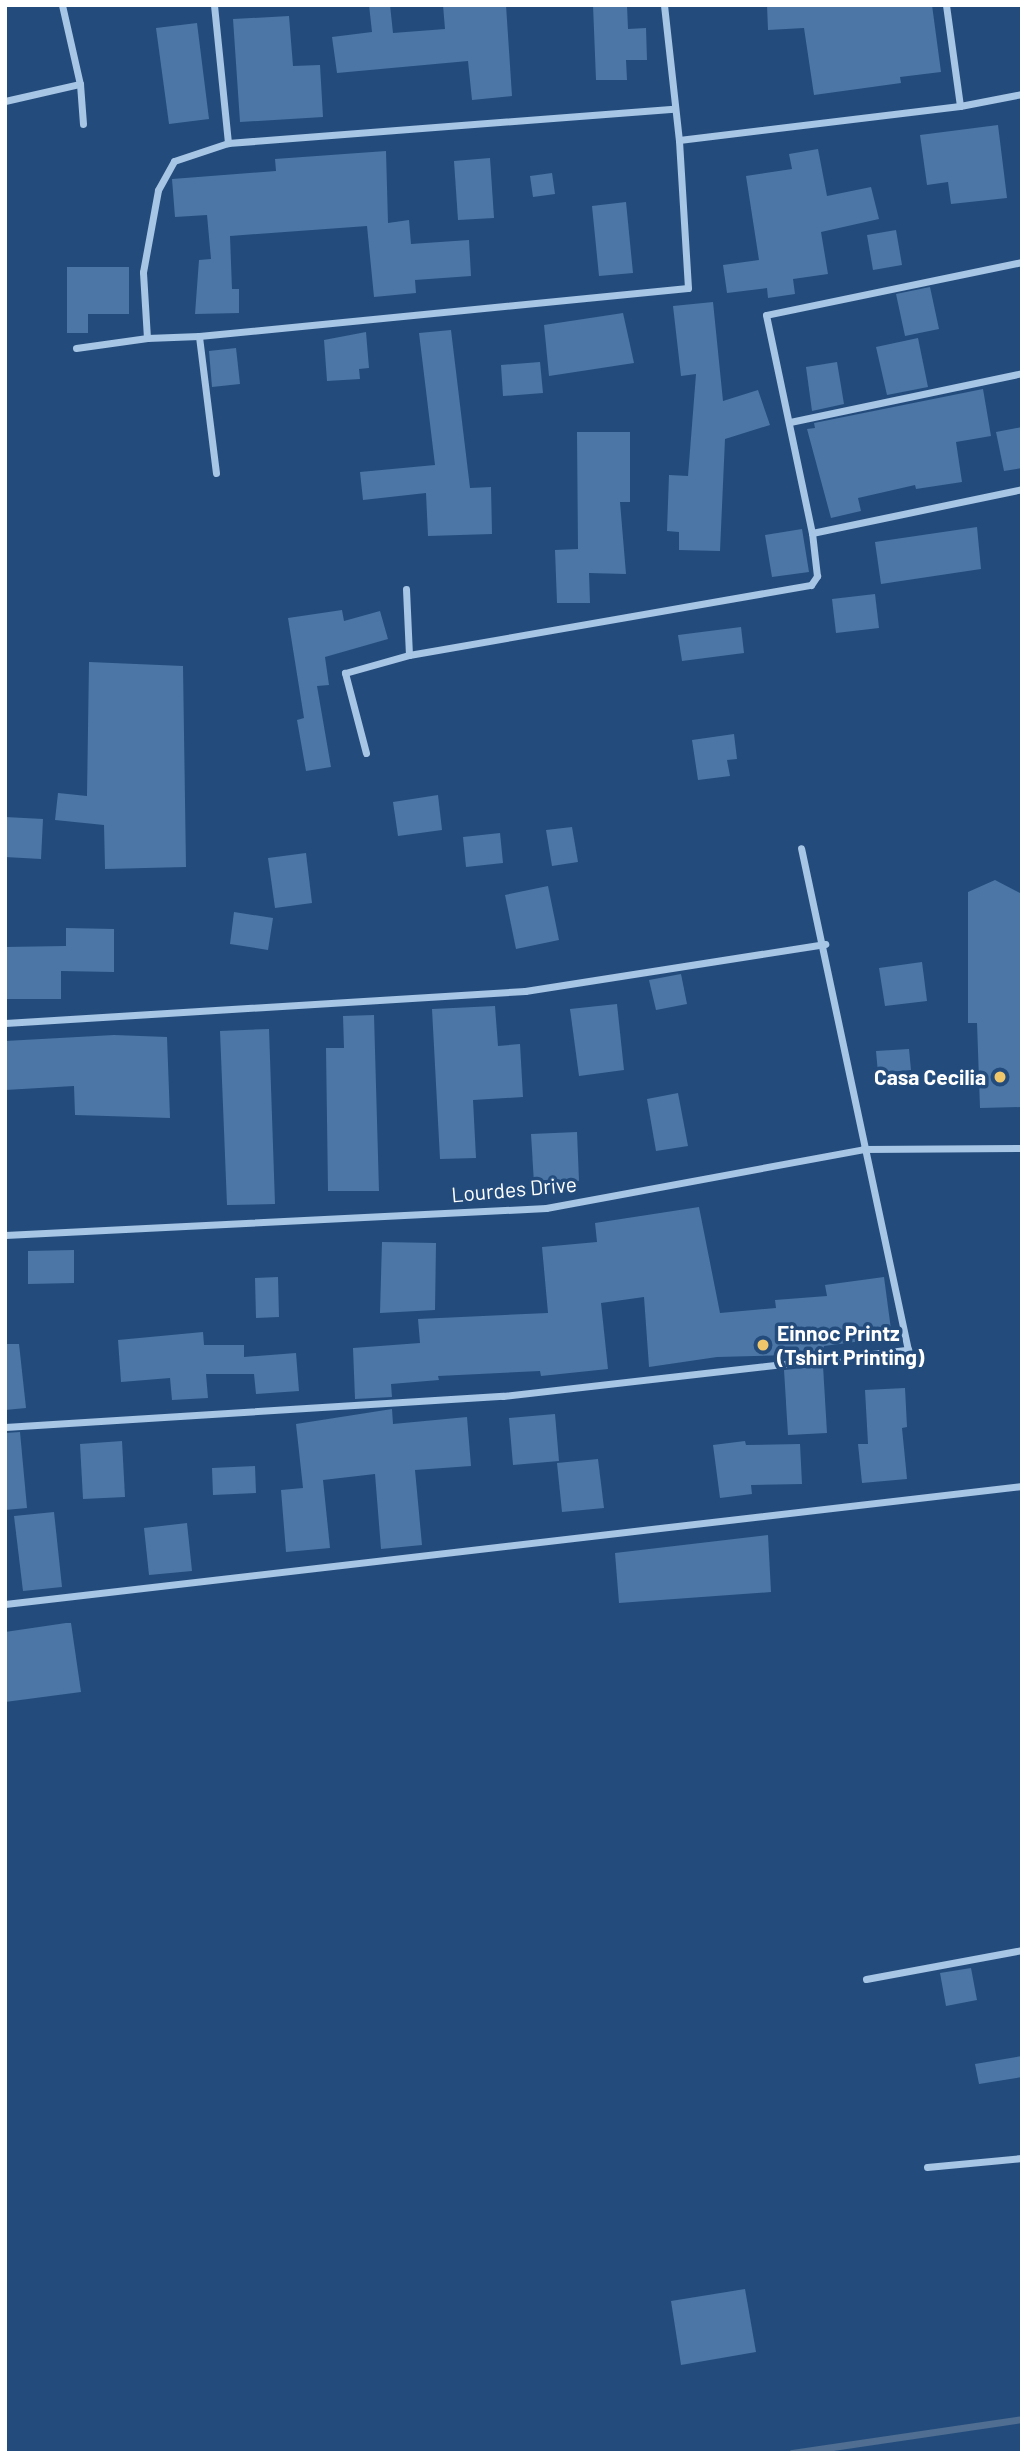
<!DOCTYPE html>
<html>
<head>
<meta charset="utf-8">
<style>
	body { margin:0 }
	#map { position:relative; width:1027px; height:2458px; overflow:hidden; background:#234c7c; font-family:Barlow,sans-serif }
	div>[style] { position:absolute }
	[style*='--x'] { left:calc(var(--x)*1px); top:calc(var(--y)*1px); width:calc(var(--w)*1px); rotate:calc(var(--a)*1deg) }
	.stream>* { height:7px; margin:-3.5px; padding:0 3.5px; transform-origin:3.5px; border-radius:3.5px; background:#4f6e91 }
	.building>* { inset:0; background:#4b76a5 }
	.street>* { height:7px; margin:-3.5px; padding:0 3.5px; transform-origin:3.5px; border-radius:3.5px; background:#a7c5e5 }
	.dots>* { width:19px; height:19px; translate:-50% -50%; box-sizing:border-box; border:4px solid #234c7c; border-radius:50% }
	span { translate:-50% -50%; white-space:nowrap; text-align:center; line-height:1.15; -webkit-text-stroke:7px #234c7c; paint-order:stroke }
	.poi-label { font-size:21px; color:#fff; font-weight:700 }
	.right { translate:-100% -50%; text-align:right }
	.left { translate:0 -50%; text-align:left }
	.street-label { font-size:21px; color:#fff }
	.frame { position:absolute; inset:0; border:7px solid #fff; pointer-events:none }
</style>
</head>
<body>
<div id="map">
	<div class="stream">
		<div style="--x:792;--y:2453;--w:232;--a:-8.4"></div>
	</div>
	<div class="building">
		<div style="clip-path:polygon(369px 5px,390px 5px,393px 33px,445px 29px,443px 5px,506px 5px,512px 96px,472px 100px,468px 61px,337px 73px,332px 37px,372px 32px)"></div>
		<div style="clip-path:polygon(593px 5px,627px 5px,628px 29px,646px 28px,647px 60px,626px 60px,627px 80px,596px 80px)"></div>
		<div style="clip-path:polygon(767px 5px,932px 5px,941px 72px,900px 77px,901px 83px,814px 95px,804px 28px,768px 30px)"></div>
		<div style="clip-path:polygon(289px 16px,293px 66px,320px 65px,323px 117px,240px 122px,233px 19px)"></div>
		<div style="clip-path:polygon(197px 23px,209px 119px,169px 124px,156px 28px)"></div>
		<div style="clip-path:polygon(998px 125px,1007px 198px,951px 204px,948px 182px,927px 185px,920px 135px)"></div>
		<div style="clip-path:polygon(818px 149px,827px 196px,871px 187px,879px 219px,821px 232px,828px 274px,793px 279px,795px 294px,768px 298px,767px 288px,727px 293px,723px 265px,759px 260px,746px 176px,792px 169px,789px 154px)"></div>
		<div style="clip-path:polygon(386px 151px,388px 223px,409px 220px,411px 244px,469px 240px,471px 276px,415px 280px,416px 293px,374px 297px,367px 226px,230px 236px,232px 289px,239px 289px,239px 313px,195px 314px,199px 260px,211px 259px,207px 215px,175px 217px,172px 179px,276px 171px,275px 159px)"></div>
		<div style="clip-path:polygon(490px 158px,494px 218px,458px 220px,454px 161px)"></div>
		<div style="clip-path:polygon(552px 173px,555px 194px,533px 197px,530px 176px)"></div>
		<div style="clip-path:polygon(626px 202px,633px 273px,599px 276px,592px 206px)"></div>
		<div style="clip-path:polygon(896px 230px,902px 265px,873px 270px,867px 235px)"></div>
		<div style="clip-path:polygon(67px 267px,129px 267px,129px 314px,88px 314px,88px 333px,67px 333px)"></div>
		<div style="clip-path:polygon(930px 287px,939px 329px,905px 336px,896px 294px)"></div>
		<div style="clip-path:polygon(713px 302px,723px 401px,758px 390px,770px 425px,725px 439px,720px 551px,679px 550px,679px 532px,667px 531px,669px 475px,688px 476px,696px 374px,681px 376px,673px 306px)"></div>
		<div style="clip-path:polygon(623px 313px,634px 363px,549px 376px,544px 325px)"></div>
		<div style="clip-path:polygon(451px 330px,470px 488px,491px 487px,492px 534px,428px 536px,426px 493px,363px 500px,360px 472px,435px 465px,419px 333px)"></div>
		<div style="clip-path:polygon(366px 332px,369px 368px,359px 369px,360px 379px,327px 381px,324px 340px)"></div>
		<div style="clip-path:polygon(918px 338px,928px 387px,887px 395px,876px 347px)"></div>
		<div style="clip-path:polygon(236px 348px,240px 384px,212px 387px,209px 351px)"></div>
		<div style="clip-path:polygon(540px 362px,543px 393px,503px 396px,501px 365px)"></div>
		<div style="clip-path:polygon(837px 362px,844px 404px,812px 411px,806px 367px)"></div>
		<div style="clip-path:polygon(983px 389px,991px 436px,956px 442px,962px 482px,916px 489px,915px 485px,858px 498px,861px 511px,831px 518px,807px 429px,815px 428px,814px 423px)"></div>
		<div style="clip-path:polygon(1022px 427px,1022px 468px,1004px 471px,996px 432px)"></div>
		<div style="clip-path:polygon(577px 432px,630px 432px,630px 502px,620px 502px,626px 574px,589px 573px,590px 603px,557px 603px,555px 550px,578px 549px)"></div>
		<div style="clip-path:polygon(977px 527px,981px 569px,881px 584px,875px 542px)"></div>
		<div style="clip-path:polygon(802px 529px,809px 572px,772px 577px,765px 535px)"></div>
		<div style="clip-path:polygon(875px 594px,879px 628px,836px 633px,832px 599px)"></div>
		<div style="clip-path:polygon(342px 610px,344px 621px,380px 611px,388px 639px,325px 657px,329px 685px,317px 686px,331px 767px,306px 771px,297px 720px,304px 718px,288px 618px)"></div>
		<div style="clip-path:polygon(741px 627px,744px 653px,682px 661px,678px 635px)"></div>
		<div style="clip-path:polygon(89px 662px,183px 666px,186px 867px,105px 869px,104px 825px,55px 820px,58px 793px,87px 796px)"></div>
		<div style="clip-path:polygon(734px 734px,737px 759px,727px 760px,730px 776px,698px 780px,692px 740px)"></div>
		<div style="clip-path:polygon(438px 795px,442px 830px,398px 836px,393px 802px)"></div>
		<div style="clip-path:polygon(5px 817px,43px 819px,41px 859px,5px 857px)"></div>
		<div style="clip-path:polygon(572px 827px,578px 862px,552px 866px,546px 830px)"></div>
		<div style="clip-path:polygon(500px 833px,503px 863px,466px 867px,463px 837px)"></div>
		<div style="clip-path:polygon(306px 853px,312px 903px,275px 908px,268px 858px)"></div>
		<div style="clip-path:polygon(995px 880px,1022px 894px,1022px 1107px,980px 1108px,977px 1023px,968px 1023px,968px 892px)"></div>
		<div style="clip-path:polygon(548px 886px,559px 940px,516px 949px,505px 895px)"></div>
		<div style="clip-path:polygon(234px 912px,273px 918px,268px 950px,230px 944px)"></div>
		<div style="clip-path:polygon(66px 928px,114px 929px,114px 972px,61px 971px,61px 999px,5px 999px,5px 947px,66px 946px)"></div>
		<div style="clip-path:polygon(922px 962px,927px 1001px,885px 1006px,879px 968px)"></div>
		<div style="clip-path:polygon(681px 974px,687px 1004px,656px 1010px,649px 980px)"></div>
		<div style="clip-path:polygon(617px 1004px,624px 1070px,579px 1076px,570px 1009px)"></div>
		<div style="clip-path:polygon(495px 1006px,498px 1046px,520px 1044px,523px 1097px,473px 1100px,476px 1158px,440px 1159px,432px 1009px)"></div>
		<div style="clip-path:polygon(374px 1015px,379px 1191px,328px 1191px,326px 1048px,344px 1048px,343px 1016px)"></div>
		<div style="clip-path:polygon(269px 1029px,275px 1204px,227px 1205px,220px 1031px)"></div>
		<div style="clip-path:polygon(114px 1035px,167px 1037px,170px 1118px,75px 1115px,74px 1086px,5px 1090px,5px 1041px)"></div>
		<div style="clip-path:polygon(909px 1049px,911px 1070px,878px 1073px,876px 1051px)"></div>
		<div style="clip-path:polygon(678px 1093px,688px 1146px,656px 1151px,647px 1099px)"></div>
		<div style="clip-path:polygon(577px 1132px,579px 1181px,534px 1183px,531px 1134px)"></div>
		<div style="clip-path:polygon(699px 1207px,720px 1313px,776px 1308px,775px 1300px,827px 1296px,825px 1285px,884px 1277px,892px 1337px,824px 1346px,822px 1354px,717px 1357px,649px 1367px,644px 1297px,601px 1303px,608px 1369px,541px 1376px,540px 1371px,438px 1376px,439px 1380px,391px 1384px,392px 1397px,355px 1399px,353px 1348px,420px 1343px,418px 1319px,548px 1313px,542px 1247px,597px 1242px,595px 1223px)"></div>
		<div style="clip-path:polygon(382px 1242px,436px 1243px,435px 1310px,380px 1313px)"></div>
		<div style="clip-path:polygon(74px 1250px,74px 1283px,28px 1284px,28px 1251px)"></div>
		<div style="clip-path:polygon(278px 1277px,279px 1317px,256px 1318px,255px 1278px)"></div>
		<div style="clip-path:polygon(203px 1332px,204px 1345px,244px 1345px,244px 1357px,296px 1353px,299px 1391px,256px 1394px,254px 1374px,206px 1374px,208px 1398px,172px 1400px,170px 1378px,121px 1382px,118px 1340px)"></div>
		<div style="clip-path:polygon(5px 1344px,19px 1344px,26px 1408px,5px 1410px)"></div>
		<div style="clip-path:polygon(823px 1366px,827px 1433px,788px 1435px,784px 1370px)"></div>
		<div style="clip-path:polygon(905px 1388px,907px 1427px,902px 1428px,907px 1479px,862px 1483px,858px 1444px,868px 1444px,865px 1390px)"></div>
		<div style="clip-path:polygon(392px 1409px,393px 1424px,467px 1417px,471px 1466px,415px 1470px,422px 1545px,381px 1549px,375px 1474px,323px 1480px,330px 1548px,286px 1552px,281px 1490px,303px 1488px,296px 1424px)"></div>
		<div style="clip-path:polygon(555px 1414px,559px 1461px,513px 1465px,509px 1418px)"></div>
		<div style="clip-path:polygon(20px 1432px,27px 1508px,5px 1510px,5px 1433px)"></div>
		<div style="clip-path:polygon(122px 1441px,125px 1497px,83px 1499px,80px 1444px)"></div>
		<div style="clip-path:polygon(745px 1441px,746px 1445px,800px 1444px,802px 1484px,751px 1485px,752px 1494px,720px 1498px,713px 1445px)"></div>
		<div style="clip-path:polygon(598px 1459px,604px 1508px,562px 1512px,557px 1463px)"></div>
		<div style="clip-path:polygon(255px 1466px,256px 1493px,213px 1495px,212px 1468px)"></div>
		<div style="clip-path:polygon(54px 1512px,62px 1587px,23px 1591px,14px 1516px)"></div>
		<div style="clip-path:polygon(187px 1523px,192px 1571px,149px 1575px,144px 1528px)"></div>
		<div style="clip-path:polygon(768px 1535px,771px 1592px,619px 1603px,615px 1553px)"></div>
		<div style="clip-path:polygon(66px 1623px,71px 1623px,81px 1692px,5px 1702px,5px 1632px)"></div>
		<div style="clip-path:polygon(971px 1968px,977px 2000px,946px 2006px,940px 1973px)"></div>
		<div style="clip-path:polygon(1022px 2056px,1022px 2077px,979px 2084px,975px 2064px)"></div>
		<div style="clip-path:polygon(745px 2289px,756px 2352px,681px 2365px,671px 2301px)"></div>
	</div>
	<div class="street">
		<div style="--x:62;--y:5;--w:81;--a:77.2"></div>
		<div style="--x:80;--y:84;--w:40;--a:85.7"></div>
		<div style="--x:214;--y:5;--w:139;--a:84.2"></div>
		<div style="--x:228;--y:143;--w:447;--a:-4.4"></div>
		<div style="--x:664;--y:5;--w:136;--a:83.7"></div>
		<div style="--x:679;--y:140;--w:283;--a:-6.9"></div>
		<div style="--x:960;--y:106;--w:63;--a:-11"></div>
		<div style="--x:946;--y:5;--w:102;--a:82.1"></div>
		<div style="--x:5;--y:101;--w:77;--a:-12.8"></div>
		<div style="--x:1022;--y:262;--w:261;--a:168.3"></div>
		<div style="--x:766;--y:315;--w:223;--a:78.1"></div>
		<div style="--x:812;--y:533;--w:215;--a:-11.8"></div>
		<div style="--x:199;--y:336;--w:52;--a:177.8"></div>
		<div style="--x:147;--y:338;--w:66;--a:-93.5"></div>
		<div style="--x:143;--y:272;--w:83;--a:-79.6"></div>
		<div style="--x:158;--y:190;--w:33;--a:-61"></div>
		<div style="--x:174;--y:161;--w:57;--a:-18.4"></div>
		<div style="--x:76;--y:348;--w:72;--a:-8"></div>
		<div style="--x:790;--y:422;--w:237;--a:-11.9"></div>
		<div style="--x:216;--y:473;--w:138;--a:-97.1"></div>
		<div style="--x:199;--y:336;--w:491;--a:-5.6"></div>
		<div style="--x:688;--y:288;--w:148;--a:-93.5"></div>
		<div style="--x:406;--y:589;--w:66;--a:87.4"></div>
		<div style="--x:409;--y:655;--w:408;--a:-9.9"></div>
		<div style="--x:811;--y:585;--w:11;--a:-56"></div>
		<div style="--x:817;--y:576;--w:43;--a:-96.6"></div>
		<div style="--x:366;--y:753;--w:83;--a:-104.7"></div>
		<div style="--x:345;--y:673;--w:66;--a:-15.7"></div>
		<div style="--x:5;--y:1023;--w:521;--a:-3.52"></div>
		<div style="--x:525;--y:991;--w:304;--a:-8.9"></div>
		<div style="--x:5;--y:1235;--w:542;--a:-2.86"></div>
		<div style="--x:546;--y:1208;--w:322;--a:-10.5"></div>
		<div style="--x:863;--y:1149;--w:159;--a:-0.4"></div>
		<div style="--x:5;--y:1427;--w:499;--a:-3.6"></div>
		<div style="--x:503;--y:1396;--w:408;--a:-6.5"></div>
		<div style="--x:908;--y:1350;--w:513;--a:-102.03"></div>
		<div style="--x:5;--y:1604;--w:1024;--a:-6.62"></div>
		<div style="--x:866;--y:1979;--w:159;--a:-10.5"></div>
		<div style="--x:927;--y:2167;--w:95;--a:-5.4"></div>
	</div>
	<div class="dots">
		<div style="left:1000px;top:1077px;background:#f0c66b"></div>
		<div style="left:763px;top:1345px;background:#f0c66b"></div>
	</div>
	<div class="poi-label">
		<span class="right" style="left:986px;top:1077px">Casa Cecilia</span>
		<span class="left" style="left:777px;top:1345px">Einnoc Printz<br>(Tshirt Printing)</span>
	</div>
	<div class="street-label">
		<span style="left:514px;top:1189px;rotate:-5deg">Lourdes Drive</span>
	</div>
	<div class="frame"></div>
</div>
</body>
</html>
